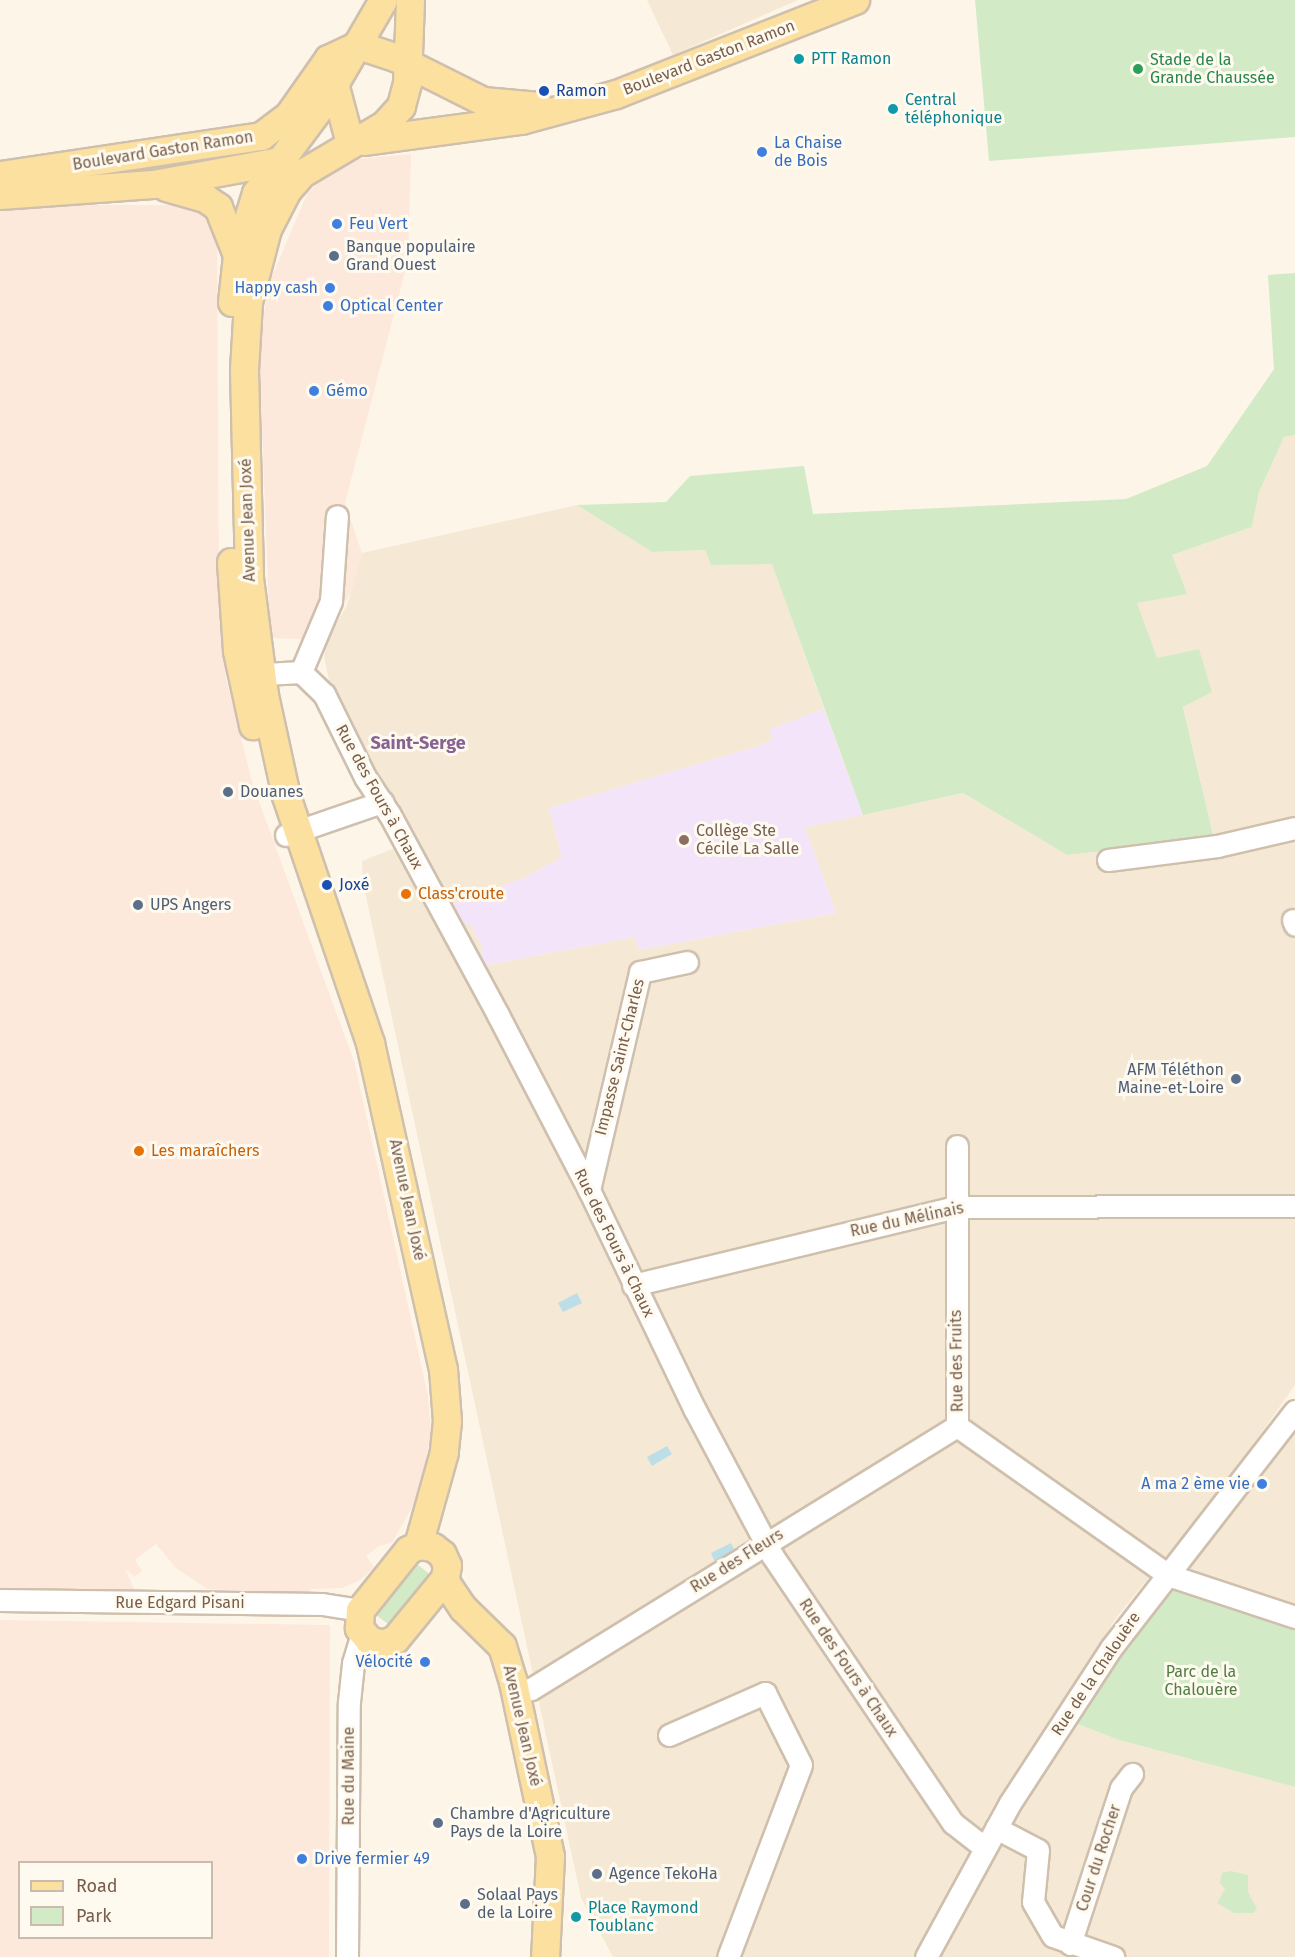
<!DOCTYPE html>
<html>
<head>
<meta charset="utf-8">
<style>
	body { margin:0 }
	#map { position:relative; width:1295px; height:1957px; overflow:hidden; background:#fdf6e8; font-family:"Fira Sans",sans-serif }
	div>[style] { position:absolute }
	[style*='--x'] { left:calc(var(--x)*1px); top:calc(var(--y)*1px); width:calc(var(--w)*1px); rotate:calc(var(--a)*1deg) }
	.residential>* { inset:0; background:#f5e9d6 }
	.commercial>* { inset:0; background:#fde8dc }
	.education>* { inset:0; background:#f3e4f9 }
	.green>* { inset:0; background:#d2ebc6 }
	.water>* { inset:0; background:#bbdee7 }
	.roads { filter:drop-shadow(2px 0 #cfbfad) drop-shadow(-2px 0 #cfbfad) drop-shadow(0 2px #cfbfad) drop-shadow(0 -2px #cfbfad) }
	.minor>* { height:21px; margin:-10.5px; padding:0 10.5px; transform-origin:10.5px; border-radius:10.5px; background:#fff }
	.major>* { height:27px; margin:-13.5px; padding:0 13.5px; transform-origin:13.5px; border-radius:13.5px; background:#fce0a0 }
	.dots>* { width:16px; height:16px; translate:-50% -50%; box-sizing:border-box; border:3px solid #fffaef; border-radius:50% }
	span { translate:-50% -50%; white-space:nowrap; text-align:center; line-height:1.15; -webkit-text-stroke:6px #fffaef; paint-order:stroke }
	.street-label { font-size:16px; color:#785e4b }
	.culture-label { font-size:16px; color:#0d838f }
	.left { translate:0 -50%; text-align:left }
	.leisure-label { font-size:16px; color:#27864d }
	.transit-label { font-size:16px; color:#164399 }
	.shop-label { font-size:16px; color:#366cbe }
	.right { translate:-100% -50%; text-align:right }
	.service-label { font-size:16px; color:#4e5e75 }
	.education-label { font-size:16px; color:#785e54 }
	.food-label { font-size:16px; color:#c56008 }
	.park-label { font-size:16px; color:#507e42 }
	.neighbourhood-label { font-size:18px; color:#876394; font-weight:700 }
	.legend { position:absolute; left:18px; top:1861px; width:195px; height:78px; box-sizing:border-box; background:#fffaef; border:2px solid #c9bcad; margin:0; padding:8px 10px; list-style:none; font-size:18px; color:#785e4b }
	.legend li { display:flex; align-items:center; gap:12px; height:30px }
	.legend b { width:30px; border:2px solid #c9bcad }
</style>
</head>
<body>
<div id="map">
	<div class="residential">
		<div style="clip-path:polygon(647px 0,798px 0,673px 55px)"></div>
		<div style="clip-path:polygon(1295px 435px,1295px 1385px,1235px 1471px,1117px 1617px,994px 1805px,914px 1957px,613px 1957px,581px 1898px,363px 883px,362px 861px,415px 840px,331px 690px,324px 657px,327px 640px,347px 605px,362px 553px,577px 505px,652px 552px,705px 550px,711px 565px,772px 563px,824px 709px,770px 729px,773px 740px,755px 747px,549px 808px,562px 857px,526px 877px,450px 906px,457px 921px,471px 925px,484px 951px,482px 966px,635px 937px,639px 950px,836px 913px,805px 827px,963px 793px,1067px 855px,1214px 839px,1183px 706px,1199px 649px,1157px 659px,1136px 603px,1172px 555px,1252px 527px,1259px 492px,1284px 436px)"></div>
		<div style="clip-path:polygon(1295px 1429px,1295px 1605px,1192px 1573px,1190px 1565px)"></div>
		<div style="clip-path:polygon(1075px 1723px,1119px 1740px,1295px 1787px,1295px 1957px,936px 1957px,1034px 1781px)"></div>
	</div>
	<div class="commercial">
		<div style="clip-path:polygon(411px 154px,408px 260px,345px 503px,362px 553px,353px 587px,327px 640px,270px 638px,259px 349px,268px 286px,307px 194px,320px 180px,357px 159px)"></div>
		<div style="clip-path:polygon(36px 205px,197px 205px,217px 226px,219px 605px,226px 679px,253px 785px,355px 1064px,428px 1396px,431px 1432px,420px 1493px,392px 1543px,379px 1546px,366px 1556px,374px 1567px,359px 1581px,342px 1588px,311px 1589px,310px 1595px,207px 1589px,176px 1568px,156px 1544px,135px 1560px,142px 1571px,134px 1577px,125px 1568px,135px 1591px,0 1592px,0 211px)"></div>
		<div style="clip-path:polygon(evenodd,0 1620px,330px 1625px,329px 1957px,0 1957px,0 1620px,20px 1862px,212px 1862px,212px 1938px,20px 1938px,20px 1862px)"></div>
	</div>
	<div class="education">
		<div style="clip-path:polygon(824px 709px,863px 815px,805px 827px,836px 913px,639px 950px,635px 937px,482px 966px,476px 956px,484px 951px,471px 925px,457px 921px,449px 906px,526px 877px,562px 857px,549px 808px,755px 747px,773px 740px,769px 729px)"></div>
	</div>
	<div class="green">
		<div style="clip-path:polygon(975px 0,1295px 0,1295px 137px,989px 161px)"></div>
		<div style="clip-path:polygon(1295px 273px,1295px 435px,1284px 437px,1259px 492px,1252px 527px,1172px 555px,1187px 594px,1137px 603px,1157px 658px,1199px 649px,1212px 692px,1183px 707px,1214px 839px,1067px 855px,963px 793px,863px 815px,772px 564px,711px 565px,705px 550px,652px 552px,577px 505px,666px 502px,690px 476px,804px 466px,813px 514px,1126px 499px,1207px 466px,1274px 369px,1268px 275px)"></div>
		<div style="clip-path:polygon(412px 1560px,433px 1577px,392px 1627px,371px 1611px)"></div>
		<div style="clip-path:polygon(1176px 1590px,1295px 1629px,1295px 1787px,1119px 1740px,1075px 1723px,1124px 1646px,1167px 1594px)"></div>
		<div style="clip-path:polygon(1231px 1871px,1248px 1875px,1248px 1892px,1257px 1909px,1253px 1913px,1234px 1913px,1217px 1903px,1225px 1889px,1220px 1883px,1222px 1873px)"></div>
	</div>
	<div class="water">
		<div style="clip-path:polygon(577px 1293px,582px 1303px,563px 1312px,558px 1303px)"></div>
		<div style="clip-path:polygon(667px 1446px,672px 1454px,652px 1466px,647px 1457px)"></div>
		<div style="clip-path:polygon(731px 1543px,735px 1551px,715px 1562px,711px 1553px)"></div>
	</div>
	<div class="roads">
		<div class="minor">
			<div style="--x:301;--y:672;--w:77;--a:-67.1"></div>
			<div style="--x:331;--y:601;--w:85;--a:-86"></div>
			<div style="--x:247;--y:675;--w:54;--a:-3.2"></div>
			<div style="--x:301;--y:672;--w:32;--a:44"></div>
			<div style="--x:324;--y:694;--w:93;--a:63.7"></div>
			<div style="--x:365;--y:777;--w:45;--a:56.7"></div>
			<div style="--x:390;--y:815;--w:227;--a:61.6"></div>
			<div style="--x:498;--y:1015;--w:197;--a:62.5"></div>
			<div style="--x:589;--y:1190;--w:244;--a:64.3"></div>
			<div style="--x:695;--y:1410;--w:164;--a:62"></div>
			<div style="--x:772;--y:1555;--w:323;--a:56"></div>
			<div style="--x:953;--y:1823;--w:39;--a:38"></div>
			<div style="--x:286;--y:835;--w:102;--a:-19"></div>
			<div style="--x:1108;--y:860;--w:110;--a:-7.3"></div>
			<div style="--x:1217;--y:846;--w:80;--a:-13"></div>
			<div style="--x:1293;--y:920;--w:5;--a:68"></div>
			<div style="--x:957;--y:1146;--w:280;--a:90"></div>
			<div style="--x:589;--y:1190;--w:224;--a:-76.8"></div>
			<div style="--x:640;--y:972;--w:48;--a:-12"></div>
			<div style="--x:633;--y:1285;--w:332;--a:-13.6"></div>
			<div style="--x:956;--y:1207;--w:339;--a:-0.2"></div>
			<div style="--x:957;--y:1426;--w:258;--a:35.2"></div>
			<div style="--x:1168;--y:1575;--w:134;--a:18.3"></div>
			<div style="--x:0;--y:1600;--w:322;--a:0.7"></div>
			<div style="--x:322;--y:1604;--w:38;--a:9"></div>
			<div style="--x:516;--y:1692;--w:15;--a:-11"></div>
			<div style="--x:531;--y:1689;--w:501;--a:-31.69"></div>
			<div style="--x:669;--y:1735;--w:105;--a:-23.6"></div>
			<div style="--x:765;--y:1693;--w:80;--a:63.4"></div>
			<div style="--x:801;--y:1765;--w:205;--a:110.8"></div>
			<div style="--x:996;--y:1828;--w:47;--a:27.6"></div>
			<div style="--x:1038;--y:1850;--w:52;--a:95.5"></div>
			<div style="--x:1033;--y:1902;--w:39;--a:60"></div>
			<div style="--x:1053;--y:1936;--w:64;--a:19.3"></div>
			<div style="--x:1070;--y:1944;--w:164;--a:-71.9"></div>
			<div style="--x:1121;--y:1788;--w:18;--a:-52"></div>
			<div style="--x:347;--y:1957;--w:255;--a:-89.6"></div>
			<div style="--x:349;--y:1702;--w:39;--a:-84"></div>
			<div style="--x:353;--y:1663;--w:31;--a:-73"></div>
			<div style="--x:926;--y:1957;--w:175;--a:-61.4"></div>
			<div style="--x:1010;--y:1803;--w:185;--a:-56.9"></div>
			<div style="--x:1111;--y:1648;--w:300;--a:-52.2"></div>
		</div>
		<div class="major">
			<div style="--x:410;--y:0;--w:83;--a:92.1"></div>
			<div style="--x:407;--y:83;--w:24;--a:105"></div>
			<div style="--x:401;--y:106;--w:24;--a:132"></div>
			<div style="--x:385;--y:124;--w:96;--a:149.4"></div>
			<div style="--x:302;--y:173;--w:23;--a:131"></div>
			<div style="--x:287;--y:190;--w:44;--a:117.1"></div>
			<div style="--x:267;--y:229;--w:75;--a:104.6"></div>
			<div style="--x:248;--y:302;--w:68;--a:93.4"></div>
			<div style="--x:244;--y:370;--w:208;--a:88.6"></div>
			<div style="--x:249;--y:578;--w:118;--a:82.7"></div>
			<div style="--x:264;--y:695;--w:103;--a:77.7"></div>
			<div style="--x:286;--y:796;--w:261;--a:71.2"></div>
			<div style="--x:370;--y:1043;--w:334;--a:77.4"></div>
			<div style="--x:443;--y:1369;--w:52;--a:85.6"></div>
			<div style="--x:447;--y:1421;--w:31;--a:96"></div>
			<div style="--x:444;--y:1452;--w:97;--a:105.6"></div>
			<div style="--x:334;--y:83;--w:62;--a:75.1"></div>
			<div style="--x:363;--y:141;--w:159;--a:-7.6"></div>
			<div style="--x:521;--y:120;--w:98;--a:-15.3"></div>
			<div style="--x:616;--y:94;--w:257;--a:-21.5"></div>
			<div style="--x:0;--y:175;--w:264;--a:-8.5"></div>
			<div style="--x:261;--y:136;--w:34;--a:-37"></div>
			<div style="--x:288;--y:116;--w:70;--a:-54.9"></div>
			<div style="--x:328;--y:59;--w:33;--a:-25"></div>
			<div style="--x:358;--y:45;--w:39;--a:18"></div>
			<div style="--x:395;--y:57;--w:98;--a:26.6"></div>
			<div style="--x:483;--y:101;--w:56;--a:5.1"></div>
			<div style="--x:166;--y:187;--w:41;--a:15.8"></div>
			<div style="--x:205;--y:198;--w:16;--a:35"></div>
			<div style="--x:218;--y:207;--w:52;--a:68.4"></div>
			<div style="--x:0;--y:195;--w:153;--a:-4.1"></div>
			<div style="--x:153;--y:184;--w:134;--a:-10.3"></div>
			<div style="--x:232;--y:302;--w:47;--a:-83.9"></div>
			<div style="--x:237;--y:255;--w:65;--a:-73"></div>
			<div style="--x:256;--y:193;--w:112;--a:-53.3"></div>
			<div style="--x:323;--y:103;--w:119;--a:-59.8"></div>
			<div style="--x:231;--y:562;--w:89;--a:86.1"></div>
			<div style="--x:237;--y:651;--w:76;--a:77.8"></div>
			<div style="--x:418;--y:1545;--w:15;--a:8"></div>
			<div style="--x:433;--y:1547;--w:11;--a:38"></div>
			<div style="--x:442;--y:1554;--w:12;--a:66"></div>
			<div style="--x:447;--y:1565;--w:13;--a:99"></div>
			<div style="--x:445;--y:1578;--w:79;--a:129.3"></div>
			<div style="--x:395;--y:1639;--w:14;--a:159"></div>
			<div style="--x:382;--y:1644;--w:14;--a:-163"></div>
			<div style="--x:369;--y:1640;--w:16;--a:-130"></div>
			<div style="--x:359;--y:1628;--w:18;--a:-87"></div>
			<div style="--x:360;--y:1610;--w:77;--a:-51.3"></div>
			<div style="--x:408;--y:1550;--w:11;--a:-27"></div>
			<div style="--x:444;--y:1580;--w:34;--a:56"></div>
			<div style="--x:463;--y:1608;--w:54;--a:44.3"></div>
			<div style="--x:502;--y:1646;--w:38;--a:73"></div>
			<div style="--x:513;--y:1682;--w:178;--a:78"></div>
			<div style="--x:550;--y:1856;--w:101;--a:92.8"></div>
		</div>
	</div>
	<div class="dots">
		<div style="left:799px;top:59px;background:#0f9aa8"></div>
		<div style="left:1138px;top:69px;background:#2e9e5b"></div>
		<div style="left:544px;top:91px;background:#1a4fb4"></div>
		<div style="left:893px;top:109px;background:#0f9aa8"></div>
		<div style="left:762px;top:152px;background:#3f7fe0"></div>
		<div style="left:337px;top:224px;background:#3f7fe0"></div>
		<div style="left:334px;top:256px;background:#5c6f8a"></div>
		<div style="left:330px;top:288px;background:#3f7fe0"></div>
		<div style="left:328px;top:306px;background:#3f7fe0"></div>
		<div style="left:314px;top:391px;background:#3f7fe0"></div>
		<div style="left:228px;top:792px;background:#5c6f8a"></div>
		<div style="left:684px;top:840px;background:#8d6e63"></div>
		<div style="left:327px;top:885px;background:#1a4fb4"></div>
		<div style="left:406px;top:894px;background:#e8710a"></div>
		<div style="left:138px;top:905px;background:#5c6f8a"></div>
		<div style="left:1236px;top:1079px;background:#5c6f8a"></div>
		<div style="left:139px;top:1151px;background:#e8710a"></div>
		<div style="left:1262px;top:1484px;background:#3f7fe0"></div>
		<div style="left:425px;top:1662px;background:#3f7fe0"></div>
		<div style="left:438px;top:1823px;background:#5c6f8a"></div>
		<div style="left:302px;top:1859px;background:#3f7fe0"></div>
		<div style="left:597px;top:1874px;background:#5c6f8a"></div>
		<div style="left:465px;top:1904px;background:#5c6f8a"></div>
		<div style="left:576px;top:1917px;background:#0f9aa8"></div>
	</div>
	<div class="street-label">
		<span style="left:709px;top:58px;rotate:-21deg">Boulevard Gaston Ramon</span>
		<span style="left:163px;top:151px;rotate:-9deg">Boulevard Gaston Ramon</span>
		<span style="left:248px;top:520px;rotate:-92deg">Avenue Jean Joxé</span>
		<span style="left:379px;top:797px;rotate:61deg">Rue des Fours à Chaux</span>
		<span style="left:620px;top:1057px;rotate:-76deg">Impasse Saint-Charles</span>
		<span style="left:407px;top:1200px;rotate:78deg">Avenue Jean Joxé</span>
		<span style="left:907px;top:1220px;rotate:-12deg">Rue du Mélinais</span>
		<span style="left:614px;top:1243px;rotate:64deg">Rue des Fours à Chaux</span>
		<span style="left:957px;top:1361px;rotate:-91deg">Rue des Fruits</span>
		<span style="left:737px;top:1561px;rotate:-32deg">Rue des Fleurs</span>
		<span style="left:180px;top:1603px">Rue Edgard Pisani</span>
		<span style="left:848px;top:1668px;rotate:56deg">Rue des Fours à Chaux</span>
		<span style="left:1096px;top:1674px;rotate:-56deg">Rue de la Chalouère</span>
		<span style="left:522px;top:1726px;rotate:77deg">Avenue Jean Joxé</span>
		<span style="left:349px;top:1776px;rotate:-90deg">Rue du Maine</span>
		<span style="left:1099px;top:1858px;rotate:-72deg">Cour du Rocher</span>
	</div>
	<div class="culture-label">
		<span class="left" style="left:811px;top:59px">PTT Ramon</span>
		<span class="left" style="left:905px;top:109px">Central<br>téléphonique</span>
		<span class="left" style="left:588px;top:1917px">Place Raymond<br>Toublanc</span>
	</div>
	<div class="leisure-label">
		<span class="left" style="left:1150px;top:69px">Stade de la<br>Grande Chaussée</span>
	</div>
	<div class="transit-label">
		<span class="left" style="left:556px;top:91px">Ramon</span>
		<span class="left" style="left:339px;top:885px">Joxé</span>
	</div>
	<div class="shop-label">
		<span class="left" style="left:774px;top:152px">La Chaise<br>de Bois</span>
		<span class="left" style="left:349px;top:224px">Feu Vert</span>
		<span class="right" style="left:318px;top:288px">Happy cash</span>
		<span class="left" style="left:340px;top:306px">Optical Center</span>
		<span class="left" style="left:326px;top:391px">Gémo</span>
		<span class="right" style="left:1250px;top:1484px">A ma 2 ème vie</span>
		<span class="right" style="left:413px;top:1662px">Vélocité</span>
		<span class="left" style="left:314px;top:1859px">Drive fermier 49</span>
	</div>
	<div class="service-label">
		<span class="left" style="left:346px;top:256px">Banque populaire<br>Grand Ouest</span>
		<span class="left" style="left:240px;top:792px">Douanes</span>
		<span class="left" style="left:150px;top:905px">UPS Angers</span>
		<span class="right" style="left:1224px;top:1079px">AFM Téléthon<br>Maine-et-Loire</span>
		<span class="left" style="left:450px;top:1823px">Chambre d'Agriculture<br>Pays de la Loire</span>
		<span class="left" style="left:609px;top:1874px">Agence TekoHa</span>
		<span class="left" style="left:477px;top:1904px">Solaal Pays<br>de la Loire</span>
	</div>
	<div class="education-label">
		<span class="left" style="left:696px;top:840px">Collège Ste<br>Cécile La Salle</span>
	</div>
	<div class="food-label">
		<span class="left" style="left:418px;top:894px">Class'croute</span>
		<span class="left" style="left:151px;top:1151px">Les maraîchers</span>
	</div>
	<div class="park-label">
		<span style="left:1201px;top:1681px">Parc de la<br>Chalouère</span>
	</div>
	<div class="neighbourhood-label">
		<span style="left:418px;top:743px">Saint-Serge</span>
	</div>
	<ul class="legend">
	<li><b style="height:8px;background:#fce0a0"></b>Road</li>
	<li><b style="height:16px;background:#d2ebc6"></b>Park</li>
	</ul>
</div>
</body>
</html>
